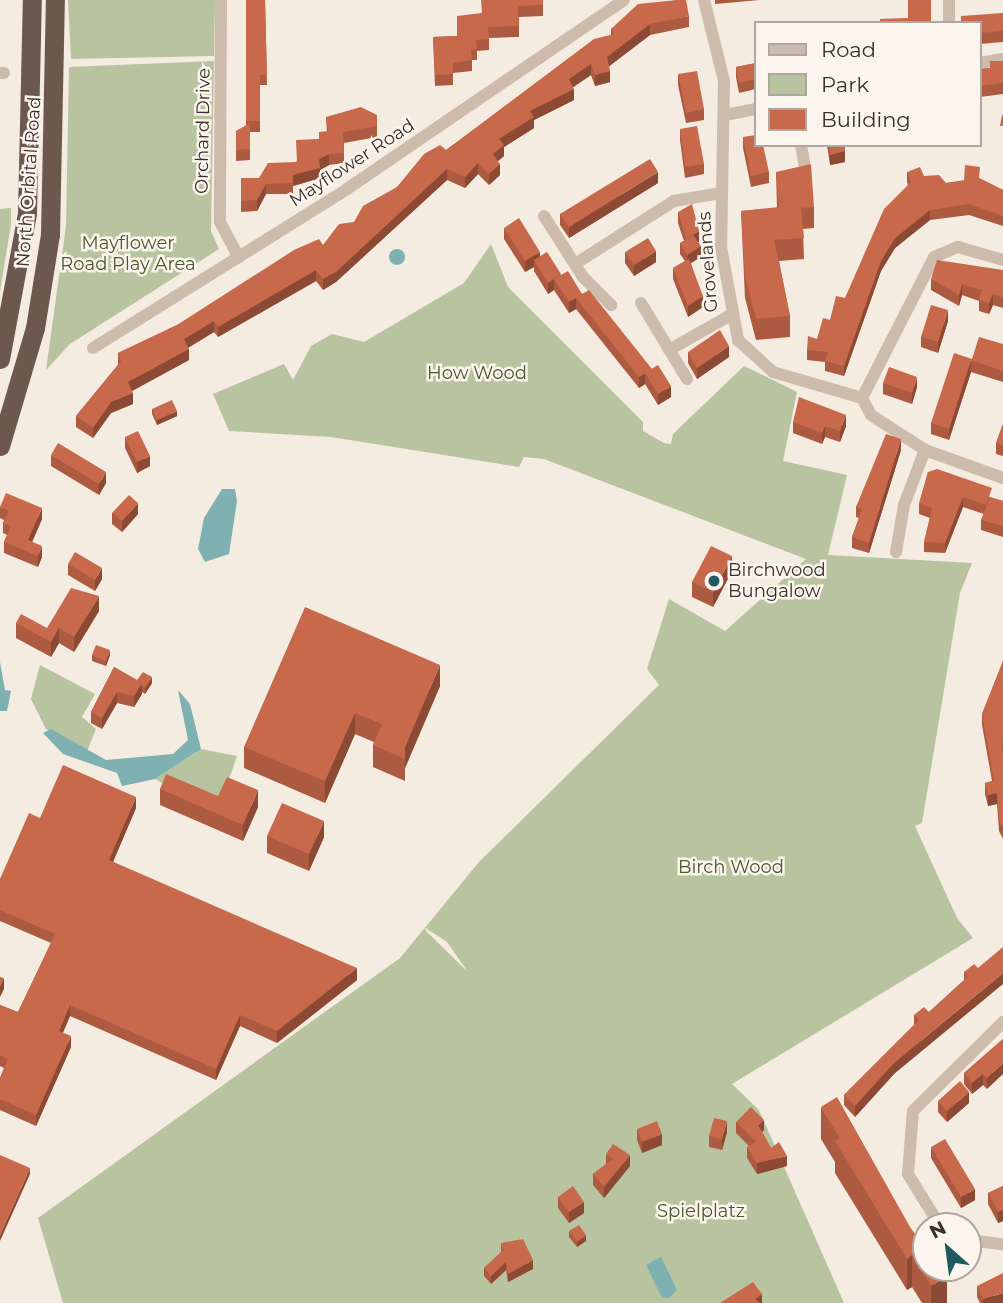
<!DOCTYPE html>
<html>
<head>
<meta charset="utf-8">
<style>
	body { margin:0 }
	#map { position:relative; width:1003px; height:1303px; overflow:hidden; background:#f4ebe1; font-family:Montserrat,sans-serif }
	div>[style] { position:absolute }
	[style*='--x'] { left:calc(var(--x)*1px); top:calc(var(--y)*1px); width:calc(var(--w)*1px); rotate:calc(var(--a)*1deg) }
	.green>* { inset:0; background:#b8c4a0 }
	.water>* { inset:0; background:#7fb0b2 }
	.round { border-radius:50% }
	.minor>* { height:12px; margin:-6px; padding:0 6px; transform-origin:6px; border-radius:6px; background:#cdbbac }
	.trunk>* { height:19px; margin:-9.5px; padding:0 9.5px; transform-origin:9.5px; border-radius:9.5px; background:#6c584f }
	.wall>* { inset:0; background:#ac5a40 }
	.shaded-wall>* { inset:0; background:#8c4a34 }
	.building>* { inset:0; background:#c8694b }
	.dots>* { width:19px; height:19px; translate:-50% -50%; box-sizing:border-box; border:4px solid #fbf5ee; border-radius:50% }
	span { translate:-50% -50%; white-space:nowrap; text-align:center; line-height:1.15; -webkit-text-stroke:5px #fbf5ee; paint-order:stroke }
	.street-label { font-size:18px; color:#3b302b }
	.park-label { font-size:18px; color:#4a5a2e }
	.poi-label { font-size:18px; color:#3b302b }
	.left { translate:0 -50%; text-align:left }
	.legend { position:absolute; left:754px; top:21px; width:228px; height:126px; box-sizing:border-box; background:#fbf5ee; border:2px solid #aea6a0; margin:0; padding:9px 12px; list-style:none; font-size:21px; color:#3b302b }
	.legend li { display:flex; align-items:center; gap:14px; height:35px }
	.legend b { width:35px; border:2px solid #aea6a0 }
	.north { position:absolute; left:912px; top:1212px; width:70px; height:70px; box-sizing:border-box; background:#fbf5ee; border:2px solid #aea6a0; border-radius:50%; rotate:332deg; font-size:19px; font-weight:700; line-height:28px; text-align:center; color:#3b302b }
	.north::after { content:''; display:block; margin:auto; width:24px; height:32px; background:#1f5a5e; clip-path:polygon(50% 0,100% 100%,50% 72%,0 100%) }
</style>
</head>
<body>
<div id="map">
	<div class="green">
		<div style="clip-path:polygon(68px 0,215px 0,214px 56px,71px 59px)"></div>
		<div style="clip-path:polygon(214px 61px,211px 231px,219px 249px,70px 344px,46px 370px,66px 226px,69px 67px)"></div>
		<div style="clip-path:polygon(11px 208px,11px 224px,0 292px,0 209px)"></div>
		<div style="clip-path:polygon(evenodd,491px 244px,508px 287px,643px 422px,643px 431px,664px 443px,671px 444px,673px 434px,744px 366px,797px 392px,783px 461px,847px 475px,828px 555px,972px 563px,960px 593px,922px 823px,915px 826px,957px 918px,973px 938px,732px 1084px,759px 1110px,844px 1303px,63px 1303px,38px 1218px,400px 958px,479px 862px,659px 685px,647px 669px,669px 599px,725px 631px,806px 559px,544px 459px,524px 457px,519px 467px,331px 437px,229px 431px,213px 394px,284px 364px,293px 380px,311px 346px,332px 334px,364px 342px,464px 283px,491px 244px,424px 927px,447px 942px,468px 972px,427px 932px,424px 927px)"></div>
		<div style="clip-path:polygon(40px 665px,95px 694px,82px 717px,96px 729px,86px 754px,46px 729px,31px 699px)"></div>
		<div style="clip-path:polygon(201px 749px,237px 756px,217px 813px,155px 779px)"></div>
	</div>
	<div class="water">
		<div class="round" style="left:389px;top:249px;width:16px;height:16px"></div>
		<div style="clip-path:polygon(222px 489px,235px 489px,237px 501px,229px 554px,205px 562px,198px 549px,204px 518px)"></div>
		<div style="clip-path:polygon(0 662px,5px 690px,11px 691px,7px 711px,0 711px)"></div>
		<div style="clip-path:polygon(178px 690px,190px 704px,201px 749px,155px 779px,122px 786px,117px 773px,63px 754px,43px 733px,51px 729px,106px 760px,173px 754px,188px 740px)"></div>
		<div style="clip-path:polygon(661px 1257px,677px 1290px,669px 1298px,662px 1298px,646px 1265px)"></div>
	</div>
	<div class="minor">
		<div style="--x:221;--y:0;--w:222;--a:90.3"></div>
		<div style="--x:220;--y:222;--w:40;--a:62"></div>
		<div style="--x:704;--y:0;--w:83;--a:76.1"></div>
		<div style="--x:724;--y:81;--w:166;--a:91"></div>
		<div style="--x:721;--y:247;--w:95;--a:79.6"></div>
		<div style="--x:738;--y:340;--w:47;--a:42.4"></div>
		<div style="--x:773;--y:372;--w:93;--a:16.3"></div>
		<div style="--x:862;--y:398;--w:19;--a:62"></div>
		<div style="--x:871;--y:415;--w:64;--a:32.9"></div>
		<div style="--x:925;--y:450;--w:83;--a:19.7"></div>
		<div style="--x:949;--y:0;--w:23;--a:90"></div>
		<div style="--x:980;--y:63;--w:23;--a:-10"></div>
		<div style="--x:0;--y:73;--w:4;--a:0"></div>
		<div style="--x:725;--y:115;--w:32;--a:-11"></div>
		<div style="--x:801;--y:145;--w:22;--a:80"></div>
		<div style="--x:544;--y:216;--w:72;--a:57.4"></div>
		<div style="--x:583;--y:277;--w:40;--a:45"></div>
		<div style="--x:575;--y:264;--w:117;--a:-32.5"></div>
		<div style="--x:674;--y:201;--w:48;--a:-9.7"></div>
		<div style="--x:641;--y:303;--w:89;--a:58.8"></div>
		<div style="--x:93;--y:348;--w:300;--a:-32"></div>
		<div style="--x:347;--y:189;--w:335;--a:-34.3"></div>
		<div style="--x:669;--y:350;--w:69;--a:-29.5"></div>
		<div style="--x:862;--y:398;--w:158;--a:-62.9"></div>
		<div style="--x:934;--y:257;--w:26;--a:-23"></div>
		<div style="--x:958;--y:247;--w:47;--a:16.1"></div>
		<div style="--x:896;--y:552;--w:48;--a:-80.3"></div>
		<div style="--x:904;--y:505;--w:59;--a:-69.1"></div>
		<div style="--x:940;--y:1226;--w:61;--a:-121.6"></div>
		<div style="--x:908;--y:1174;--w:63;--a:-85.5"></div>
		<div style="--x:913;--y:1111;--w:127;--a:-44.7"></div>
		<div style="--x:968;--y:1240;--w:35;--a:7"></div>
	</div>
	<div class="trunk">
		<div style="--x:0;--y:359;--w:148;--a:-79.5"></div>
		<div style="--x:27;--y:213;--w:213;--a:-88.7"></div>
		<div style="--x:0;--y:446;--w:123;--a:-73.5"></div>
		<div style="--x:35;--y:328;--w:95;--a:-80.9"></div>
		<div style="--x:50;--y:234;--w:234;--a:-88.8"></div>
	</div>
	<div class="wall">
		<div style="clip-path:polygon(246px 0,265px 0,267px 85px,260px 85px,260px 132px,250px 132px,250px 160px,236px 161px,236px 131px,246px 126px)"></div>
		<div style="clip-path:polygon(543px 0,543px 16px,519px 17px,519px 37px,489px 38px,489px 50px,477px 51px,477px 60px,472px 60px,472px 71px,453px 73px,453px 85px,435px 86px,433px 37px,457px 36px,481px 13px)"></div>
		<div style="clip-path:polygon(715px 0,760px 0,715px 4px)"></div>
		<div style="clip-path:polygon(1003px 13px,1003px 42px,980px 44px,980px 23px)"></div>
		<div style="clip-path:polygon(689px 16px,689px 27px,650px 35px,609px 66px,610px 82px,595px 86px,591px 75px,573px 87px,574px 100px,534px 120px,534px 128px,504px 147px,504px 156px,498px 161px,500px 175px,489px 185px,478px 174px,465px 188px,447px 180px,336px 282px,323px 290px,316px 281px,218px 337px,214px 332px,188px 348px,189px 360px,132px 391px,133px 404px,111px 413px,93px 438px,76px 427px,76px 416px,118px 365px,118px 353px,177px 325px,323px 245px,354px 222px,397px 187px,446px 150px,611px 35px,611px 29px)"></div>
		<div style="clip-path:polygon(1003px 61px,1003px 94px,980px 97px,980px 69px,990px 68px)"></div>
		<div style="clip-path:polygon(756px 63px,756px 89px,739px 93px,736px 77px,736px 67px)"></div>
		<div style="clip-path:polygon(678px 74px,704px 109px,704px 120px,686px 123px,678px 85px)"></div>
		<div style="clip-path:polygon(326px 117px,377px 126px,377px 137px,344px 143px,344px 163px,329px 165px,320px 170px,320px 178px,293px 186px,293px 194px,266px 194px,257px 211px,241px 212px,241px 178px,259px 178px,296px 162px,327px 132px)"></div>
		<div style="clip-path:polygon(680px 129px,704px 164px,704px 174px,685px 178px,680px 140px)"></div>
		<div style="clip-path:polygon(743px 137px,769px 172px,769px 183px,751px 187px,743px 148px)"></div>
		<div style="clip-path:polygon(827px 145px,845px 145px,845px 162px,830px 165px)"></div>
		<div style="clip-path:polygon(776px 172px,814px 207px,814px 228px,803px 229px,804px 259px,779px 261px,790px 316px,790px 337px,756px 340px,745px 298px,741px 211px,777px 208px)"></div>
		<div style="clip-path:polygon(907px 172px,946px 183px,979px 178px,1003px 190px,1003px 226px,969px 215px,930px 220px,895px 248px,881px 271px,844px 376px,825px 371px,825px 362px,807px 360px,807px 350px,817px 339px,845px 298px,908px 185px,907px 182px)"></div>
		<div style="clip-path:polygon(658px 183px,569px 238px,560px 225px,560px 214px)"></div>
		<div style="clip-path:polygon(678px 212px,699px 242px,698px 242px,701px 257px,691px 263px,703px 307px,688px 317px,673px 279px,673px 268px,685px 261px,680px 254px,680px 243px,684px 241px,678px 223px)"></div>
		<div style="clip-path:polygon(504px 228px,540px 256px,582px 294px,671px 397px,658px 405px,645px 384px,639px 388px,576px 309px,569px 313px,554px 290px,548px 294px,534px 271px,534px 267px,525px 272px,504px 239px)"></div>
		<div style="clip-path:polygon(625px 252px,656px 262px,634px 276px,625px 263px)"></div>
		<div style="clip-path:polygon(1003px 270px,1003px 308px,993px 305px,989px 314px,979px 311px,979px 301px,962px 295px,959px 306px,931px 290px,931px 279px)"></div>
		<div style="clip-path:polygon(948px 321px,938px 353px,921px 347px,921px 337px)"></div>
		<div style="clip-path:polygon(1003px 344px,1003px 382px,971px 372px,949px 440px,931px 434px,931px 423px,972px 359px)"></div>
		<div style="clip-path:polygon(688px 352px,729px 357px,697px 379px,688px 363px)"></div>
		<div style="clip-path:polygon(883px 383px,917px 387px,912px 404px,883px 394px)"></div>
		<div style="clip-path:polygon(152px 409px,177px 416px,157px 425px,152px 414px)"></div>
		<div style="clip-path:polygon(793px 422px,846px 426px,840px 442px,825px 437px,822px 444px,793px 433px)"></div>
		<div style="clip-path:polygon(1003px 424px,1003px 456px,996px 454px,996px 443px)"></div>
		<div style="clip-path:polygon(125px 437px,150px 466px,137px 473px,125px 448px)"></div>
		<div style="clip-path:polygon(901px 450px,869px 553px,852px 548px,852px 537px,859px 518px,856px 517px,856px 507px)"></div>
		<div style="clip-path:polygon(51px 455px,106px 483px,99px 495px,51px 466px)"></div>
		<div style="clip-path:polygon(928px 472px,992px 498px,1003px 501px,1003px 537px,981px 530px,981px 520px,984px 514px,963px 507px,945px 553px,924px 552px,924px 542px,930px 518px,919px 514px,919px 504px)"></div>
		<div style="clip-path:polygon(0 507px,42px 519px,32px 542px,42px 557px,38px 567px,4px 553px,4px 542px,7px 535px,3px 533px,3px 523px,4px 520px,0 518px)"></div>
		<div style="clip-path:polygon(112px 513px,138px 514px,122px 532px,112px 524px)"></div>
		<div style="clip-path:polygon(68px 564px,102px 579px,95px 591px,68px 575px)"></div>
		<div style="clip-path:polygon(732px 571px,713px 607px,692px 597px,692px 582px)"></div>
		<div style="clip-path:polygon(99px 611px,74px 652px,59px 643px,51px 657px,16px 638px,16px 623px,47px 628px)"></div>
		<div style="clip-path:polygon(92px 655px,110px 655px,106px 666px,92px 661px)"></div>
		<div style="clip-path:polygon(1003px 661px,1003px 839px,999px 831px,997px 804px,988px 806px,985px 794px,985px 783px,992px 781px,982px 725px,982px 714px)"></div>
		<div style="clip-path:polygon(114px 667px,137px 680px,152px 683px,145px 694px,142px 692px,142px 694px,134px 707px,117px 703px,102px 729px,91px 723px,91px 712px)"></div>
		<div style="clip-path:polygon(440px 686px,405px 768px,405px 781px,373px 767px,373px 745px,374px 742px,355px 734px,325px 803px,244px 768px,244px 747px)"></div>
		<div style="clip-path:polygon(160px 789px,258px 807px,243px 841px,160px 805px)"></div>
		<div style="clip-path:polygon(136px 808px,113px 862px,357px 980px,277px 1043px,240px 1026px,216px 1080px,70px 1016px,63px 1032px,71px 1047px,36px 1126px,0 1110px,0 1078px,4px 1068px,0 1066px,0 1005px,18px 1012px,51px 943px,0 921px,0 879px,40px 818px)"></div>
		<div style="clip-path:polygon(267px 836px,324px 837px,309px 871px,267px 853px)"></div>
		<div style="clip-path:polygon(978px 968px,894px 1074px,855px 1117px,844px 1105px,844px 1095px,914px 1025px,914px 1015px,929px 1012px,964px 980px,964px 972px)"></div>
		<div style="clip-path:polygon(1003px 1039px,987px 1089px,983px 1085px,972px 1094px,964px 1084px,964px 1073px)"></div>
		<div style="clip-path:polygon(938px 1101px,969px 1103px,947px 1122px,938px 1112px)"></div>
		<div style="clip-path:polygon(821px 1107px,947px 1303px,922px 1303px,912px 1287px,907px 1290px,835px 1173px,835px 1162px,821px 1139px)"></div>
		<div style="clip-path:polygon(736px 1122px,764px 1130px,762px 1132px,771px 1148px,787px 1166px,757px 1174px,747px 1158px,747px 1147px,749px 1146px,736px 1133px)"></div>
		<div style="clip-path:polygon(637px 1129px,662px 1145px,642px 1153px,637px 1140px)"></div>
		<div style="clip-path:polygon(727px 1132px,722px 1150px,709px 1147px,709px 1136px)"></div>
		<div style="clip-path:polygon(931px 1147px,975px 1200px,961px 1208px,931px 1158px)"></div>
		<div style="clip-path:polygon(606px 1154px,630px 1166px,604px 1198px,593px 1185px,593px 1174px,606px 1164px)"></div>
		<div style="clip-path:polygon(1003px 1186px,1003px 1221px,998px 1223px,988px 1204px,988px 1193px)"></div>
		<div style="clip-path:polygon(558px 1197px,584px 1213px,569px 1223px,558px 1208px)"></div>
		<div style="clip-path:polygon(569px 1231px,586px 1241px,577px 1247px,569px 1237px)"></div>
		<div style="clip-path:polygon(501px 1243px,533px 1269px,508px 1282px,506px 1270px,491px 1284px,484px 1276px,484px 1268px,501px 1252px)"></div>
		<div style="clip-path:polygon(977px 1286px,1003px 1303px,980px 1303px,977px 1297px)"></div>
	</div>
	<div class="shaded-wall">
		<div style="clip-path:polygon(650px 24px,650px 35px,607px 68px,607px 57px)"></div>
		<div style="clip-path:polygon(591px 64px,591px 75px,569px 90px,569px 79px)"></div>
		<div style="clip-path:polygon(610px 71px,610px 82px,595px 86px,595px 75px)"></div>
		<div style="clip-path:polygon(574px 89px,574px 100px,534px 120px,534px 128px,504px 147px,504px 156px,493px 165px,493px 154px,499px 139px,530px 111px)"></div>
		<div style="clip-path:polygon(845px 151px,845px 162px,830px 165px,830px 155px)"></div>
		<div style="clip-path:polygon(329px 154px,329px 165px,320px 170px,320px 178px,293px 186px,293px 175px)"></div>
		<div style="clip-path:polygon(478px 163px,478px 174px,465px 188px,465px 177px)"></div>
		<div style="clip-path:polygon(500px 164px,500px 175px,489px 185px,489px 174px)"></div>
		<div style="clip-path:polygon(447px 169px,447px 180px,336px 282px,323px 290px,323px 279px)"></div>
		<div style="clip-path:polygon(658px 172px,658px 183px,569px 238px,569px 227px)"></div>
		<div style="clip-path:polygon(266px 184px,266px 194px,257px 211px,257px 200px)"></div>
		<div style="clip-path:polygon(930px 210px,930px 220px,895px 248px,881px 271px,844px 376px,844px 366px,881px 261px,895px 238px)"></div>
		<div style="clip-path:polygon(699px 231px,699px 242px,686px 250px,686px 239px)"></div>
		<div style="clip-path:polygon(701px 246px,701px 257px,687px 265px,687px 255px)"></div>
		<div style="clip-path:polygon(656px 251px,656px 262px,634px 276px,634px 265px)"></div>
		<div style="clip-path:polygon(540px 252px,540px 263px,534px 260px,534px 267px,525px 272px,525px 261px)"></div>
		<div style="clip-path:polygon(316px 270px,316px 281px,218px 337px,218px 327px)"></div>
		<div style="clip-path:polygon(561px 274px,554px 279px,554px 290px,548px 294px,548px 283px)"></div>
		<div style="clip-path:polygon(962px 284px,962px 295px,959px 306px,959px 295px)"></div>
		<div style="clip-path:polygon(993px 294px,993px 305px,989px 314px,989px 303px)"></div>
		<div style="clip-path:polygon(703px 296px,703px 307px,688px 317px,688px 306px)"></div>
		<div style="clip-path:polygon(576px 298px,576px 309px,569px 313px,569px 302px)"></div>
		<div style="clip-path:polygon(948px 310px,948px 321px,938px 353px,938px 342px)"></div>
		<div style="clip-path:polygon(214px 321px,214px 332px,184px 350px,184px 339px)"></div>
		<div style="clip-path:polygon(729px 346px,729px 357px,697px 379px,697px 368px)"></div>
		<div style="clip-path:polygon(189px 349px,189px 360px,128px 393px,128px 382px)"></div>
		<div style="clip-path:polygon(971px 360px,971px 372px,949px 440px,949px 429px)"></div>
		<div style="clip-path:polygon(652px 369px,645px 373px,645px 384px,639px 388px,639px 377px)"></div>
		<div style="clip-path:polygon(917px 377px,917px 387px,912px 404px,912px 393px)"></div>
		<div style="clip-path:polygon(671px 386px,671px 397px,658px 405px,658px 394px)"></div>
		<div style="clip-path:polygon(133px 393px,133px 404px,111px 413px,93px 438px,93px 428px,111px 402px)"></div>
		<div style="clip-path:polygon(177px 411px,177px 416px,157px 425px,157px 420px)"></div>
		<div style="clip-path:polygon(846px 415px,846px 426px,840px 442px,840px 431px)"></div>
		<div style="clip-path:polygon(825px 426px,825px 437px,822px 444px,822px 433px)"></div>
		<div style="clip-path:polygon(901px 439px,901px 450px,869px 553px,869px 543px)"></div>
		<div style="clip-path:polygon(150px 456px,150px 466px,137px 473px,137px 462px)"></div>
		<div style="clip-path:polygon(106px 472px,106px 483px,99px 495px,99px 484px)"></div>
		<div style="clip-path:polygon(963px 497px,963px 507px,945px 553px,945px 543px)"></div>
		<div style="clip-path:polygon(138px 503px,138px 514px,122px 532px,122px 521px)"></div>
		<div style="clip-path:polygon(42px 508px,42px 519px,28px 551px,28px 540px)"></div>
		<div style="clip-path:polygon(42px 546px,42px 557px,38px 567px,38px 556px)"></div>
		<div style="clip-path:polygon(732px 556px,732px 571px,713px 607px,713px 592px)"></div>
		<div style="clip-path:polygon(102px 568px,102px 579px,95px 591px,95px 580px)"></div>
		<div style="clip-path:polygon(99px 596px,99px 611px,74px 652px,74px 637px)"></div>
		<div style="clip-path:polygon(59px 628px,59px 643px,51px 657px,51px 642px)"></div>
		<div style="clip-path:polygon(110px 650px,110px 655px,106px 666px,106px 661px)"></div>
		<div style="clip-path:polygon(440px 665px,440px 686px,405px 768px,405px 747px)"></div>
		<div style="clip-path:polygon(152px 677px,152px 683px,145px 694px,145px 688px)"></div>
		<div style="clip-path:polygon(142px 683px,142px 694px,134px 707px,134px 696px)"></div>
		<div style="clip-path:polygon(117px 692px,117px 703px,102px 729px,102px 718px)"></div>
		<div style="clip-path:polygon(355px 713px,355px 734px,325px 803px,325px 781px)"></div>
		<div style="clip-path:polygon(258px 790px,258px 807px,243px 841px,243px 825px)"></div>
		<div style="clip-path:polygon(997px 793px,997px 804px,988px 806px,988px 795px)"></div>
		<div style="clip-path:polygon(136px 797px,136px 808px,109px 871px,109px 860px)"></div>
		<div style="clip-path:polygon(324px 821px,324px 837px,309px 871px,309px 854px)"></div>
		<div style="clip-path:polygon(357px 968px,357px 980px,277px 1043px,277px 1031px)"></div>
		<div style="clip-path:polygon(1003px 973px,1003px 984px,894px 1074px,855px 1117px,855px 1106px,894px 1063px)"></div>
		<div style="clip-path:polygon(4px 978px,4px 989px,0 997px,0 986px)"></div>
		<div style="clip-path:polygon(70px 1005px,70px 1016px,59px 1042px,59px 1031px)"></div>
		<div style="clip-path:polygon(240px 1015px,240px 1026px,216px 1080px,216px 1069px)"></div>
		<div style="clip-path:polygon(71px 1036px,71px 1047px,36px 1126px,36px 1115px)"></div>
		<div style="clip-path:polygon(1003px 1063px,1003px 1074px,987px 1089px,987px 1078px)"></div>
		<div style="clip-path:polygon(983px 1074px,983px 1085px,972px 1094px,972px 1083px)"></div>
		<div style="clip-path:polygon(969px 1092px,969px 1103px,947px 1122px,947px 1111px)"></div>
		<div style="clip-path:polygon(764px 1120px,764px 1130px,758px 1136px,758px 1125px)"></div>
		<div style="clip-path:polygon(727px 1121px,727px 1132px,722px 1150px,722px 1139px)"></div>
		<div style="clip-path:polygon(662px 1134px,662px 1145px,642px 1153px,642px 1142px)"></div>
		<div style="clip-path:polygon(630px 1155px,630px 1166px,604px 1198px,604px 1187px)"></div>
		<div style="clip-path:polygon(787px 1156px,787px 1166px,757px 1174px,757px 1163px)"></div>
		<div style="clip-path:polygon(30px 1168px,30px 1174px,0 1241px,0 1235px)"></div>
		<div style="clip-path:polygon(975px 1189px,975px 1200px,961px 1208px,961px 1197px)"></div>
		<div style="clip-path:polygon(584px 1202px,584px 1213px,569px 1223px,569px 1212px)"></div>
		<div style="clip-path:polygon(1003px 1210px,1003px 1221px,998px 1223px,998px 1212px)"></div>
		<div style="clip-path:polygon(586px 1235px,586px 1241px,577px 1247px,577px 1242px)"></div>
		<div style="clip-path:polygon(912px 1255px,912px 1287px,907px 1290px,907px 1259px)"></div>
		<div style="clip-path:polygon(533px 1260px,533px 1269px,508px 1282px,508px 1274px)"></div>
		<div style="clip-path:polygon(506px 1262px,506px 1270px,491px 1284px,491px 1276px)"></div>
		<div style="clip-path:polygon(947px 1276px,947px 1303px,931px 1303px,931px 1286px)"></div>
		<div style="clip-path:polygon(1003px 1293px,1003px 1303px,983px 1303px,983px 1299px)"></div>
		<div style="clip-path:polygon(762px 1294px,762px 1303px,755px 1303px,755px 1299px)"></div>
	</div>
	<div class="building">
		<div style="clip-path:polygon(246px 0,265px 0,267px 75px,260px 75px,260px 121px,246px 121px)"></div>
		<div style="clip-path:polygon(481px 0,543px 0,543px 5px,518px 6px,519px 26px,488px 27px,489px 39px,476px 40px,477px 49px,471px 50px,472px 60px,453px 63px,453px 74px,435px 75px,433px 37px,457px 36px,457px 16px,482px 13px)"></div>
		<div style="clip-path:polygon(677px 0,686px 0,689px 16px,650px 24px,607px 57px,610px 71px,595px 75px,591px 64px,569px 79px,574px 89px,530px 111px,534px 117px,499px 139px,504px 145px,493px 154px,500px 164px,489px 174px,478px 163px,465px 177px,447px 169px,336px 272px,323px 279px,316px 270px,218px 327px,214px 321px,184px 339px,189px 349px,128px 382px,133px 393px,111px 402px,93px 428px,76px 416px,121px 361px,118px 353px,177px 325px,294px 250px,319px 239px,323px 245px,339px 224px,354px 222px,363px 206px,397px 187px,424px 154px,440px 145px,446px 150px,594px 39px,614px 34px,611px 29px,638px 4px)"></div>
		<div style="clip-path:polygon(908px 0,931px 0,931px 23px,880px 23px,880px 19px,908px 18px)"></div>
		<div style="clip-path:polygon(1003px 13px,1003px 31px,980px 33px,980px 23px,961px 23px,961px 16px)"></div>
		<div style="clip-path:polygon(990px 61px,1003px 61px,1003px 83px,980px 86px,980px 69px,990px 68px)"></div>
		<div style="clip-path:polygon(756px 63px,756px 79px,739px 83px,736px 67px)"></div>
		<div style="clip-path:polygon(697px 71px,704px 109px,686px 113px,678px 74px)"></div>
		<div style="clip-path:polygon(361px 107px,377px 115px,377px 126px,343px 132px,344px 153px,329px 154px,319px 159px,320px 168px,293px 175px,293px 183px,266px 184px,257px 200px,241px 201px,241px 178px,259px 178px,268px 163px,297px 162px,296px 140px,319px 139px,319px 132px,328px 131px,326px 117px)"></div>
		<div style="clip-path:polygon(1002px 115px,1003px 115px,1003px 126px,1000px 126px)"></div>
		<div style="clip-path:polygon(250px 123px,250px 149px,236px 150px,236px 131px)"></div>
		<div style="clip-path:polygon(697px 126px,704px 164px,685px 167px,680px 129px)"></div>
		<div style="clip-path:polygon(756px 135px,756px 145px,763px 145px,769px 172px,751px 176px,743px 137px)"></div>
		<div style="clip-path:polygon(829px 145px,845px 145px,845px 151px,830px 155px)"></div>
		<div style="clip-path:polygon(650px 159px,658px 172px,569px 227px,560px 214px)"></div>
		<div style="clip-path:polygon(811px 164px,814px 207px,801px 208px,804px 238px,774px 240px,790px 316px,756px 319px,745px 276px,741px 211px,779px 207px,776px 172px)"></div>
		<div style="clip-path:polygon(965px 165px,980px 167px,979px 178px,1003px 190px,1003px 216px,969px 204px,930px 210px,895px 238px,881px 261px,844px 366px,825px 361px,828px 352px,807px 350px,808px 336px,817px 339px,823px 318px,830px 320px,836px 296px,845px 298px,884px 209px,911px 182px,907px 172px,920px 167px,924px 176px,939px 175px,946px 183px,964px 181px)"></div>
		<div style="clip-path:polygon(692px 204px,699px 231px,686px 239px,678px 212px)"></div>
		<div style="clip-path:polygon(519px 218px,540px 252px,525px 261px,504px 228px)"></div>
		<div style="clip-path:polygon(693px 235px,701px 246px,687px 255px,680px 243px)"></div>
		<div style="clip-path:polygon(648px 238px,656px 251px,634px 265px,625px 252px)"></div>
		<div style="clip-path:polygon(547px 252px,561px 274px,548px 283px,534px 260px)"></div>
		<div style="clip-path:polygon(689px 259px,703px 296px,688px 306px,673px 268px)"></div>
		<div style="clip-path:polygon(937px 260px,1003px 270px,1003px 297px,993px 294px,989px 303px,979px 300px,982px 290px,962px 284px,959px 295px,931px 279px)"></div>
		<div style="clip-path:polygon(568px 271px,582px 294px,589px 290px,652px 369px,639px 377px,576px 298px,569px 302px,554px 279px)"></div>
		<div style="clip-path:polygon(931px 305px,948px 310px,938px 342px,921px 337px)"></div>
		<div style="clip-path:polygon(720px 330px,729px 346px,697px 368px,688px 352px)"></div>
		<div style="clip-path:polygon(979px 337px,1003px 344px,1003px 371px,971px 360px,949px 429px,931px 423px,954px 353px,972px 359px)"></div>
		<div style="clip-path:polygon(658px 365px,671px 386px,658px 394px,645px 373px)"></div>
		<div style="clip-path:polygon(889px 367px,917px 377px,912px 393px,883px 383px)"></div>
		<div style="clip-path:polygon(799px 397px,846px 415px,840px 431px,825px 426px,822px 433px,793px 422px)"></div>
		<div style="clip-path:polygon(172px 400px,177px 411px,157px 420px,152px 409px)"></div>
		<div style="clip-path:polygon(1003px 424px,1003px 445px,996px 443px)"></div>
		<div style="clip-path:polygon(138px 431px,150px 456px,137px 462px,125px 437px)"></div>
		<div style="clip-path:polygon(886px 434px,901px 439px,869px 543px,852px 537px,862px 509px,856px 507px)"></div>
		<div style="clip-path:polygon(58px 443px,106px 472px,99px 484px,51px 455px)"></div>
		<div style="clip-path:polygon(937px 469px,992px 488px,986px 505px,963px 497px,945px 543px,924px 542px,932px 508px,919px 504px,928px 472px)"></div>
		<div style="clip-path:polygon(6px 493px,42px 508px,28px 540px,42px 546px,38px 556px,4px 542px,11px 526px,3px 523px,9px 511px,0 507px)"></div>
		<div style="clip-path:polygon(129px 495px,138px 503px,122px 521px,112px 513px)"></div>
		<div style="clip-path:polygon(990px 497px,1003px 501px,1003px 526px,981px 520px)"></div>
		<div style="clip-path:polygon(711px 546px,732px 556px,713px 592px,692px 582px)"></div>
		<div style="clip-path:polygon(75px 552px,102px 568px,95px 580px,68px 564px)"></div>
		<div style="clip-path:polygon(71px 588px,99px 596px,74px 637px,59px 628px,51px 642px,16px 623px,21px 614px,47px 628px)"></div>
		<div style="clip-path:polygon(305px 607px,440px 665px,405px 747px,405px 759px,373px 745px,382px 724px,355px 713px,325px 781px,244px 747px)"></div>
		<div style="clip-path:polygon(96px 645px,110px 650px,106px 661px,92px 655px)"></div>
		<div style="clip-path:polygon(1003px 661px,1003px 738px,1002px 749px,1003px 753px,1003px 828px,999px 820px,997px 793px,988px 795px,985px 783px,994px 781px,982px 714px)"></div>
		<div style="clip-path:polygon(114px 667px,142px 683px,134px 696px,117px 692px,102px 718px,91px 712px)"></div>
		<div style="clip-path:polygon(143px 672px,152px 677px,145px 688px,142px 686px,142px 683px,137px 680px)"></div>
		<div style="clip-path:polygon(63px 765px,136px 797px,109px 860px,357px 968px,277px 1031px,240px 1015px,216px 1069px,70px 1005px,59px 1031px,71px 1036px,36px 1115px,0 1099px,0 1078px,8px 1059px,0 1055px,0 1005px,18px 1012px,55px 934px,0 910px,0 879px,29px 813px,40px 818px)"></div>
		<div style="clip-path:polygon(166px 774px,218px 796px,227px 777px,258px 790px,243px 825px,160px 789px)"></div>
		<div style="clip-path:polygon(282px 803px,324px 821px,309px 854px,267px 836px)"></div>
		<div style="clip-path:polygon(1003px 947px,1003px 973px,894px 1063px,855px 1106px,844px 1095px,919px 1020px,914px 1015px,924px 1007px,929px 1012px,968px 977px,964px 972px,974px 964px,978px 968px)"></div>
		<div style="clip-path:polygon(0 977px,4px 978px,0 986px)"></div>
		<div style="clip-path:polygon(1003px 1039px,1003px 1063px,987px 1078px,983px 1074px,972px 1083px,964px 1073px)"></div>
		<div style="clip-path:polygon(960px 1081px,969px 1092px,947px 1111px,938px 1101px)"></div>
		<div style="clip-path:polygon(837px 1097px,910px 1227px,926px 1249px,926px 1268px,941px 1268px,947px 1276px,931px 1286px,912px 1255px,907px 1259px,835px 1141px,840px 1138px,821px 1107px)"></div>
		<div style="clip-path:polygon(751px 1107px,764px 1120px,758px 1125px,771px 1148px,779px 1142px,787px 1156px,757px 1163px,747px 1147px,756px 1142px,736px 1122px)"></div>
		<div style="clip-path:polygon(714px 1118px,727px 1121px,722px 1139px,709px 1136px)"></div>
		<div style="clip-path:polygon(657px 1121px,662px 1134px,642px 1142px,637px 1129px)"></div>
		<div style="clip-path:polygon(945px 1139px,975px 1189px,961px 1197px,931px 1147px)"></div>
		<div style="clip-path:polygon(613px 1144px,630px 1155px,604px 1187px,593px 1174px,613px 1159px,606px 1154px)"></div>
		<div style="clip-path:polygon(0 1155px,30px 1168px,0 1235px)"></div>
		<div style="clip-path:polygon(573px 1186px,584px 1202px,569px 1212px,558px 1197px)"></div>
		<div style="clip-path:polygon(1003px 1186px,1003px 1210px,998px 1212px,988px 1193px)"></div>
		<div style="clip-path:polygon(579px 1225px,586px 1235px,577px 1242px,569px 1231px)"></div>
		<div style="clip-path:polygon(523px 1239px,533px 1260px,508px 1274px,506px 1262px,491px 1276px,484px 1268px,503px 1251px,501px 1243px)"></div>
		<div style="clip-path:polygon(1003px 1273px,1003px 1293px,983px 1299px,977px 1286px)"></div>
		<div style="clip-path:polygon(753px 1282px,762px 1294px,755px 1299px,760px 1303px,720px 1303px)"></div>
	</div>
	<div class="dots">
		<div style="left:714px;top:581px;background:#1f5a5e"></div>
	</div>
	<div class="street-label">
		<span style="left:203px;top:131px;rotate:-89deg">Orchard Drive</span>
		<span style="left:352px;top:163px;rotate:-33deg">Mayflower Road</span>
		<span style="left:29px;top:182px;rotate:-86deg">North Orbital Road</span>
		<span style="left:708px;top:262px;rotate:-94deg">Grovelands</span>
	</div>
	<div class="park-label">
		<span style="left:128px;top:254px">Mayflower<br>Road Play Area</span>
		<span style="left:477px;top:373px">How Wood</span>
		<span style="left:731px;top:867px">Birch Wood</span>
		<span style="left:701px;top:1211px">Spielplatz</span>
	</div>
	<div class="poi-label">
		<span class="left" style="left:728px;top:581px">Birchwood<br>Bungalow</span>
	</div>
	<ul class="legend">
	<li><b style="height:9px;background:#cdbbac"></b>Road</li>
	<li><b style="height:19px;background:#b8c4a0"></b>Park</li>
	<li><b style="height:19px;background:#c8694b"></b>Building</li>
	</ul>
	<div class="north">N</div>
</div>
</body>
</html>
